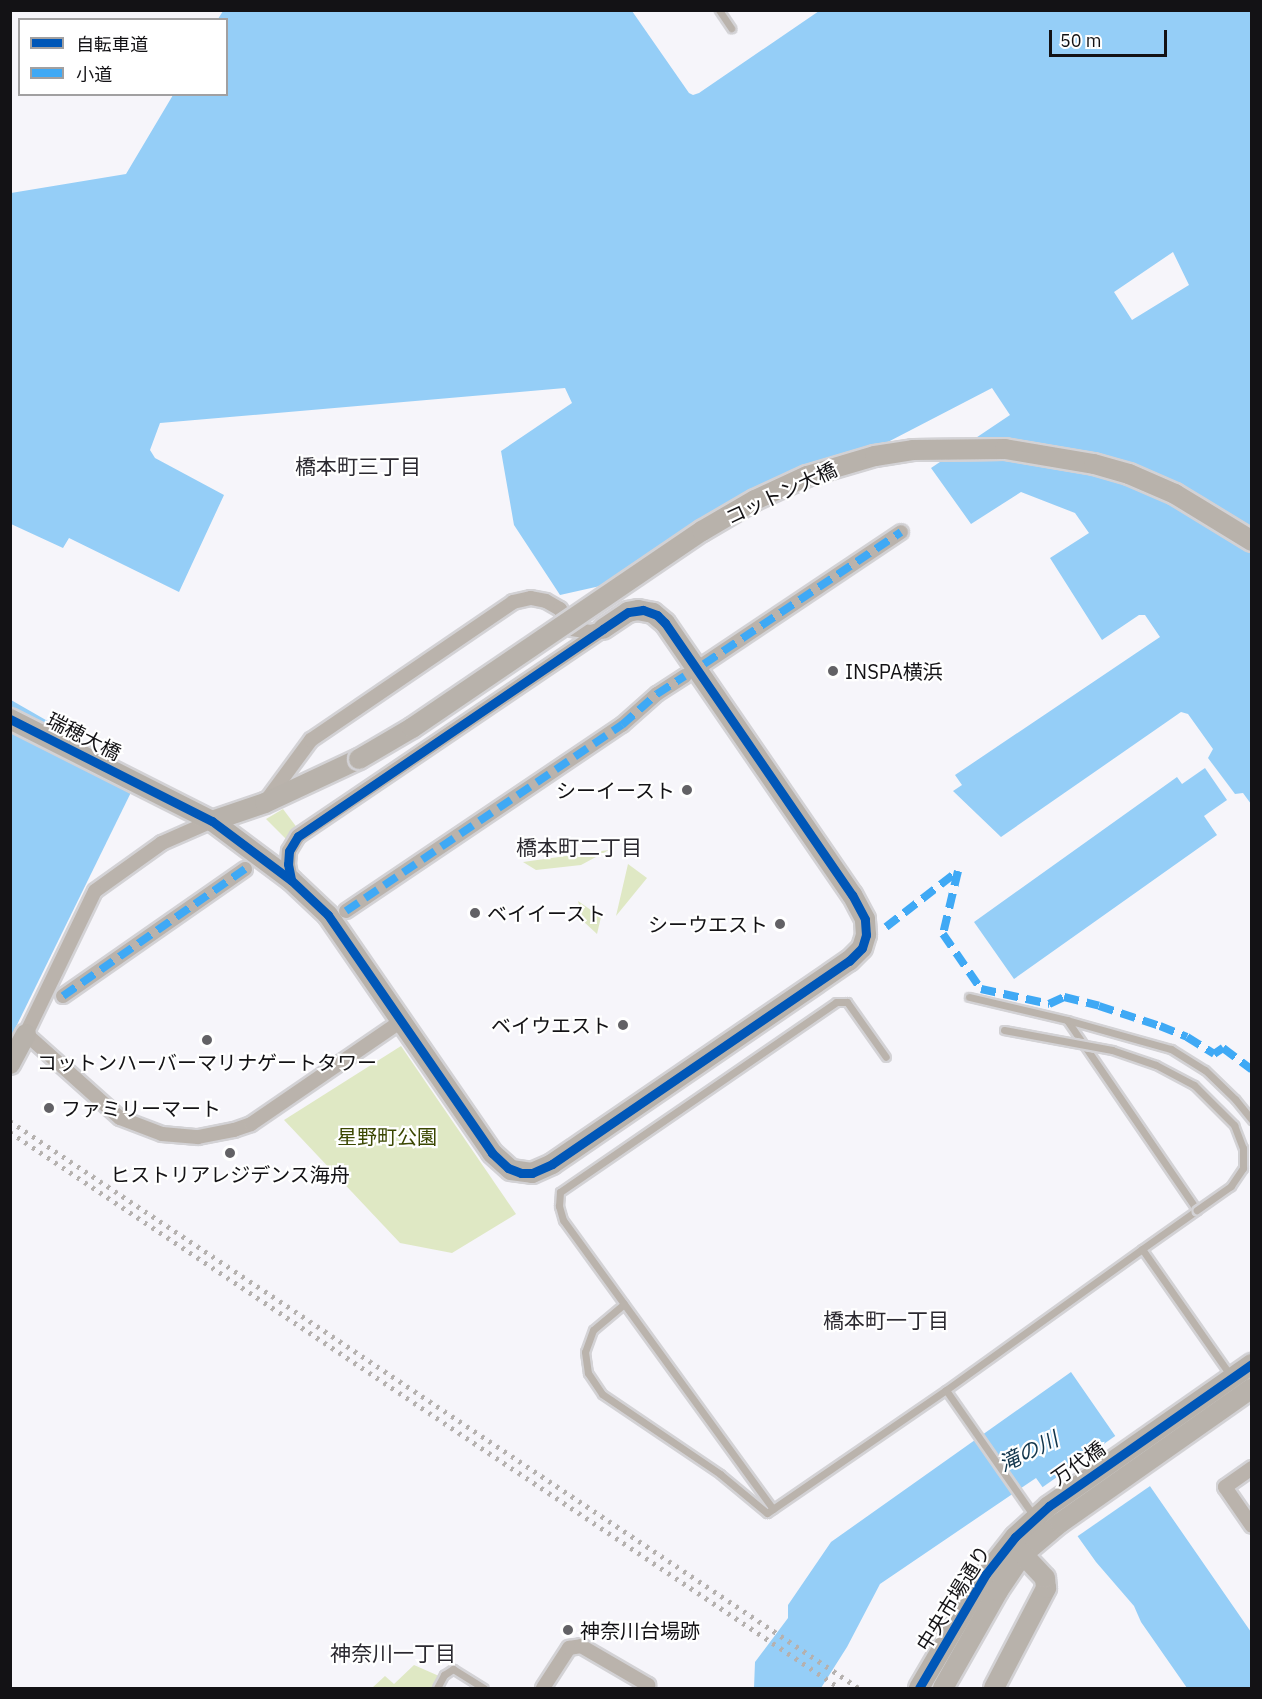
<!DOCTYPE html>
<html>
<head>
<meta charset="utf-8">
<style>
	body { margin:0 }
	#map { position:relative; width:1262px; height:1699px; overflow:hidden; background:#f6f5fa; font-family:"IBM Plex Sans","Noto Sans JP",sans-serif }
	div>[style] { position:absolute }
	[style*='--x'] { left:calc(var(--x)*1px); top:calc(var(--y)*1px); width:calc(var(--w)*1px); rotate:calc(var(--a)*1deg) }
	.green>* { inset:0; background:#dfe8c4 }
	.water>* { inset:0; background:#95cef7 }
	.pier>* { inset:0; background:#f6f5fa }
	.roads { filter:drop-shadow(2px 0 #d3d2d5) drop-shadow(-2px 0 #d3d2d5) drop-shadow(0 2px #d3d2d5) drop-shadow(0 -2px #d3d2d5) }
	.lane>* { height:7px; margin:-3.5px; padding:0 3.5px; transform-origin:3.5px; border-radius:3.5px; background:#bab3ac }
	.street>* { height:14px; margin:-7px; padding:0 7px; transform-origin:7px; border-radius:7px; background:#bab3ac }
	.secondary>* { height:20px; margin:-10px; padding:0 10px; transform-origin:10px; border-radius:10px; background:#b8b2ab }
	.rail>* { height:4.5px; margin-top:-2.25px; transform-origin:0; background:repeating-linear-gradient(90deg,#b5b1af 0 3px,transparent 0 9px) }
	.bridges { filter:drop-shadow(2px 0 #d3d2d5) drop-shadow(-2px 0 #d3d2d5) drop-shadow(0 2px #d3d2d5) drop-shadow(0 -2px #d3d2d5) }
	.lane-bridge>* { height:7px; margin:-3.5px; padding:0 3.5px; transform-origin:3.5px; border-radius:3.5px; background:#bab3ac }
	.secondary-bridge>* { height:20px; margin:-10px; padding:0 10px; transform-origin:10px; border-radius:10px; background:#b8b2ab }
	.quiet>* { height:8px; margin-top:-4px; transform-origin:0; background:repeating-linear-gradient(90deg,#3fa9f5 0 15px,transparent 0 23px) }
	.cycleway>* { height:9px; margin:-4.5px; padding:0 4.5px; transform-origin:4.5px; border-radius:4.5px; background:#0057b8 }
	.dots>* { width:16px; height:16px; translate:-50% -50%; box-sizing:border-box; border:3px solid #fff; border-radius:50% }
	span { translate:-50% -50%; white-space:nowrap; text-align:center; line-height:1.15; -webkit-text-stroke:4.5px #fff; paint-order:stroke }
	.street-label { font-size:20px; color:#131215 }
	.poi-label { font-size:20px; color:#131215 }
	.left { translate:0 -50%; text-align:left }
	.right { translate:-100% -50%; text-align:right }
	.park-label { font-size:20px; color:#3b4702 }
	.neighbourhood-label { font-size:21px; color:#2b2930 }
	.water-label { font-size:21px; color:#12364d; font-style:italic }
	.frame { position:absolute; inset:0; border:12px solid #131215; pointer-events:none }
	.legend { position:absolute; left:18px; top:18px; width:210px; height:78px; box-sizing:border-box; background:#fff; border:2px solid #a1a0a1; margin:0; padding:8px 10px; list-style:none; font-size:18px; color:#131215 }
	.legend li { display:flex; align-items:center; gap:12px; height:30px }
	.legend b { width:30px; border:2px solid #a1a0a1 }
	.scale { position:absolute; left:1049px; top:30px; width:118px; height:27px; box-sizing:border-box; border:3px solid #131215; border-top:0; padding-left:8px; font-size:18px; line-height:21px; white-space:nowrap; color:#131215; -webkit-text-stroke:4px #fff; paint-order:stroke }
</style>
</head>
<body>
<div id="map">
	<div class="green">
		<div style="clip-path:polygon(283px 809px,298px 829px,287px 840px,266px 819px)"></div>
		<div style="clip-path:polygon(609px 850px,581px 865px,536px 870px,523px 862px)"></div>
		<div style="clip-path:polygon(628px 864px,647px 878px,616px 916px)"></div>
		<div style="clip-path:polygon(578px 901px,601px 917px,597px 934px,583px 921px)"></div>
		<div style="clip-path:polygon(401px 1046px,516px 1214px,452px 1253px,400px 1243px,284px 1120px)"></div>
		<div style="clip-path:polygon(414px 1665px,439px 1676px,432px 1688px,372px 1688px,385px 1676px,394px 1684px)"></div>
	</div>
	<div class="water">
		<div style="clip-path:polygon(evenodd,223px 11px,632px 11px,689px 93px,693px 95px,699px 93px,819px 11px,1251px 11px,1252px 529px,1239px 523px,1251px 537px,1251px 804px,1243px 793px,1235px 794px,1208px 758px,1213px 749px,1188px 714px,1181px 712px,1001px 837px,953px 791px,962px 785px,955px 775px,1160px 637px,1145px 615px,1139px 615px,1102px 640px,1050px 558px,1089px 533px,1075px 513px,1021px 492px,971px 524px,931px 468px,1010px 415px,992px 388px,618px 582px,560px 595px,514px 525px,501px 451px,572px 403px,565px 388px,160px 423px,150px 450px,155px 458px,224px 495px,179px 592px,69px 538px,63px 548px,11px 524px,11px 193px,126px 174px,173px 95px,226px 94px,226px 20px,218px 19px,223px 11px,1173px 252px,1189px 285px,1132px 320px,1114px 292px,1173px 252px,223px 11px,1126px 464px,1134px 464px,1138px 468px,1133px 485px,1122px 482px,1126px 464px)"></div>
		<div style="clip-path:polygon(11px 700px,140px 774px,11px 1037px)"></div>
		<div style="clip-path:polygon(1205px 768px,1227px 800px,1204px 816px,1217px 835px,1014px 979px,974px 922px,1177px 777px,1182px 784px)"></div>
		<div style="clip-path:polygon(1071px 1372px,1251px 1632px,1251px 1688px,1187px 1688px,1141px 1622px,1134px 1606px,1096px 1562px,1036px 1478px,880px 1584px,847px 1647px,821px 1688px,754px 1688px,755px 1662px,788px 1618px,788px 1605px,831px 1542px)"></div>
	</div>
	<div class="pier">
		<div style="clip-path:polygon(1118px 1434px,1153px 1484px,1075px 1538px,1040px 1489px)"></div>
	</div>
	<div class="roads">
		<div class="lane">
			<div style="--x:719;--y:10;--w:22;--a:56"></div>
			<div style="--x:969;--y:997;--w:101;--a:13.2"></div>
			<div style="--x:1142;--y:1249;--w:67;--a:-35.3"></div>
			<div style="--x:1197;--y:1210;--w:230;--a:-124.4"></div>
			<div style="--x:1067;--y:1020;--w:108;--a:15.6"></div>
			<div style="--x:1171;--y:1049;--w:40;--a:32"></div>
			<div style="--x:1205;--y:1070;--w:42;--a:44"></div>
			<div style="--x:1235;--y:1099;--w:27;--a:51"></div>
			<div style="--x:624;--y:1304;--w:40;--a:140"></div>
			<div style="--x:593;--y:1330;--w:23;--a:110"></div>
			<div style="--x:585;--y:1352;--w:21;--a:82"></div>
			<div style="--x:588;--y:1373;--w:25;--a:56"></div>
			<div style="--x:602;--y:1394;--w:143;--a:34.1"></div>
			<div style="--x:720;--y:1474;--w:61;--a:39.7"></div>
			<div style="--x:767;--y:1513;--w:217;--a:-34.5"></div>
			<div style="--x:946;--y:1390;--w:241;--a:-35.7"></div>
			<div style="--x:1142;--y:1249;--w:155;--a:55"></div>
			<div style="--x:946;--y:1390;--w:154;--a:55.1"></div>
			<div style="--x:773;--y:1509;--w:357;--a:-126"></div>
			<div style="--x:563;--y:1220;--w:15;--a:-106"></div>
			<div style="--x:559;--y:1206;--w:14;--a:-86"></div>
			<div style="--x:560;--y:1192;--w:335;--a:-34.5"></div>
			<div style="--x:836;--y:1002;--w:11;--a:0"></div>
			<div style="--x:847;--y:1002;--w:67;--a:54.7"></div>
			<div style="--x:437;--y:1688;--w:15;--a:-62"></div>
			<div style="--x:444;--y:1675;--w:11;--a:-34"></div>
			<div style="--x:453;--y:1669;--w:36;--a:32"></div>
		</div>
		<div class="street">
			<div style="--x:704;--y:664;--w:237;--a:-33.8"></div>
			<div style="--x:266;--y:801;--w:76;--a:-53.6"></div>
			<div style="--x:311;--y:740;--w:245;--a:-34.3"></div>
			<div style="--x:513;--y:602;--w:18;--a:-13"></div>
			<div style="--x:531;--y:598;--w:15;--a:11"></div>
			<div style="--x:546;--y:601;--w:16;--a:30"></div>
			<div style="--x:560;--y:609;--w:23;--a:59"></div>
			<div style="--x:572;--y:629;--w:18;--a:9"></div>
			<div style="--x:590;--y:632;--w:13;--a:-13"></div>
			<div style="--x:212;--y:821;--w:55;--a:156.3"></div>
			<div style="--x:162;--y:843;--w:82;--a:144.4"></div>
			<div style="--x:95;--y:891;--w:159;--a:115.8"></div>
			<div style="--x:26;--y:1034;--w:126;--a:41.8"></div>
			<div style="--x:120;--y:1118;--w:45;--a:20.9"></div>
			<div style="--x:162;--y:1134;--w:36;--a:5"></div>
			<div style="--x:198;--y:1137;--w:37;--a:-11"></div>
			<div style="--x:234;--y:1130;--w:18;--a:-19"></div>
			<div style="--x:251;--y:1124;--w:184;--a:-34.4"></div>
			<div style="--x:291;--y:880;--w:16;--a:-101"></div>
			<div style="--x:288;--y:864;--w:13;--a:-86"></div>
			<div style="--x:289;--y:851;--w:17;--a:-59"></div>
			<div style="--x:298;--y:836;--w:364;--a:-34.1"></div>
			<div style="--x:346;--y:911;--w:333;--a:-34"></div>
			<div style="--x:622;--y:725;--w:47;--a:-41.5"></div>
			<div style="--x:657;--y:694;--w:33;--a:-33"></div>
			<div style="--x:63;--y:996;--w:222;--a:-34.9"></div>
			<div style="--x:1252;--y:1468;--w:33;--a:145"></div>
			<div style="--x:1225;--y:1487;--w:47;--a:55.3"></div>
			<div style="--x:543;--y:1688;--w:48;--a:-57"></div>
			<div style="--x:569;--y:1648;--w:12;--a:-9"></div>
			<div style="--x:581;--y:1646;--w:78;--a:30.2"></div>
			<div style="--x:648;--y:1685;--w:4;--a:124"></div>
		</div>
		<div class="secondary">
			<div style="--x:10;--y:719;--w:226;--a:26.8"></div>
			<div style="--x:212;--y:821;--w:99;--a:36.8"></div>
			<div style="--x:291;--y:880;--w:51;--a:43.4"></div>
			<div style="--x:328;--y:915;--w:289;--a:55.4"></div>
			<div style="--x:492;--y:1153;--w:25;--a:42"></div>
			<div style="--x:511;--y:1170;--w:21;--a:8"></div>
			<div style="--x:532;--y:1173;--w:22;--a:-24"></div>
			<div style="--x:552;--y:1164;--w:360;--a:-34.4"></div>
			<div style="--x:849;--y:961;--w:18;--a:-45"></div>
			<div style="--x:862;--y:948;--w:14;--a:-73"></div>
			<div style="--x:866;--y:935;--w:16;--a:-94"></div>
			<div style="--x:865;--y:919;--w:27;--a:-118"></div>
			<div style="--x:852;--y:895;--w:330;--a:-124.5"></div>
			<div style="--x:665;--y:623;--w:16;--a:-140"></div>
			<div style="--x:653;--y:613;--w:15;--a:-169"></div>
			<div style="--x:638;--y:610;--w:10;--a:169"></div>
			<div style="--x:628;--y:612;--w:30;--a:146"></div>
			<div style="--x:212;--y:821;--w:56;--a:-18.8"></div>
			<div style="--x:265;--y:803;--w:104;--a:-25.1"></div>
			<div style="--x:10;--y:1064;--w:34;--a:-62"></div>
			<div style="--x:919;--y:1688;--w:132;--a:-59.6"></div>
			<div style="--x:986;--y:1574;--w:47;--a:-51.9"></div>
			<div style="--x:1015;--y:1537;--w:46;--a:-42.4"></div>
			<div style="--x:1049;--y:1506;--w:248;--a:-35"></div>
			<div style="--x:943;--y:1688;--w:112;--a:-60.4"></div>
			<div style="--x:998;--y:1591;--w:45;--a:-56"></div>
			<div style="--x:1023;--y:1554;--w:48;--a:-40"></div>
			<div style="--x:1060;--y:1523;--w:235;--a:-35.1"></div>
			<div style="--x:994;--y:1688;--w:113;--a:-62.5"></div>
			<div style="--x:1046;--y:1588;--w:10;--a:-96"></div>
			<div style="--x:1045;--y:1578;--w:45;--a:-133.2"></div>
		</div>
	</div>
	<div class="rail">
		<div style="--x:10;--y:1121;--w:1021;--a:33.74"></div>
		<div style="--x:10;--y:1132;--w:999;--a:33.82"></div>
	</div>
	<div class="bridges">
		<div class="lane-bridge">
			<div style="--x:1004;--y:1030;--w:110;--a:10.5"></div>
			<div style="--x:1112;--y:1050;--w:46;--a:18.8"></div>
			<div style="--x:1156;--y:1065;--w:43;--a:27.8"></div>
			<div style="--x:1194;--y:1085;--w:57;--a:45"></div>
			<div style="--x:1234;--y:1125;--w:25;--a:69"></div>
			<div style="--x:1243;--y:1148;--w:20;--a:90"></div>
			<div style="--x:1243;--y:1168;--w:22;--a:124"></div>
			<div style="--x:1231;--y:1186;--w:42;--a:144.8"></div>
		</div>
		<div class="secondary-bridge">
			<div style="--x:359;--y:759;--w:61;--a:-30.3"></div>
			<div style="--x:412;--y:728;--w:351;--a:-34.2"></div>
			<div style="--x:702;--y:531;--w:61;--a:-30.3"></div>
			<div style="--x:755;--y:500;--w:57;--a:-24.8"></div>
			<div style="--x:807;--y:476;--w:71;--a:-16.4"></div>
			<div style="--x:875;--y:456;--w:38;--a:-9"></div>
			<div style="--x:913;--y:450;--w:92;--a:-0.6"></div>
			<div style="--x:1005;--y:449;--w:90;--a:9.6"></div>
			<div style="--x:1094;--y:464;--w:36;--a:16"></div>
			<div style="--x:1129;--y:474;--w:50;--a:23.5"></div>
			<div style="--x:1175;--y:494;--w:90;--a:31.4"></div>
		</div>
	</div>
	<div class="quiet">
		<div style="--x:704;--y:664;--w:237;--a:-33.8"></div>
		<div style="--x:958;--y:871;--w:65;--a:103.4"></div>
		<div style="--x:943;--y:934;--w:67;--a:55.4"></div>
		<div style="--x:981;--y:989;--w:70;--a:12.4"></div>
		<div style="--x:1049;--y:1004;--w:17;--a:-25"></div>
		<div style="--x:1064;--y:997;--w:36;--a:14"></div>
		<div style="--x:1099;--y:1006;--w:64;--a:18.2"></div>
		<div style="--x:1160;--y:1026;--w:29;--a:22"></div>
		<div style="--x:1187;--y:1037;--w:32;--a:32"></div>
		<div style="--x:1214;--y:1054;--w:11;--a:-34"></div>
		<div style="--x:1223;--y:1048;--w:36;--a:37"></div>
		<div style="--x:346;--y:911;--w:333;--a:-34"></div>
		<div style="--x:622;--y:725;--w:47;--a:-41.5"></div>
		<div style="--x:657;--y:694;--w:33;--a:-33"></div>
		<div style="--x:886;--y:927;--w:91;--a:-37.9"></div>
		<div style="--x:63;--y:996;--w:222;--a:-34.9"></div>
	</div>
	<div class="cycleway">
		<div style="--x:10;--y:719;--w:226;--a:26.8"></div>
		<div style="--x:212;--y:821;--w:99;--a:36.8"></div>
		<div style="--x:291;--y:880;--w:51;--a:43.4"></div>
		<div style="--x:328;--y:915;--w:289;--a:55.4"></div>
		<div style="--x:492;--y:1153;--w:22;--a:43"></div>
		<div style="--x:508;--y:1168;--w:14;--a:21"></div>
		<div style="--x:521;--y:1173;--w:11;--a:0"></div>
		<div style="--x:532;--y:1173;--w:22;--a:-24"></div>
		<div style="--x:552;--y:1164;--w:360;--a:-34.4"></div>
		<div style="--x:849;--y:961;--w:18;--a:-45"></div>
		<div style="--x:862;--y:948;--w:14;--a:-73"></div>
		<div style="--x:866;--y:935;--w:16;--a:-94"></div>
		<div style="--x:865;--y:919;--w:27;--a:-118"></div>
		<div style="--x:852;--y:895;--w:330;--a:-124.5"></div>
		<div style="--x:665;--y:623;--w:11;--a:-135"></div>
		<div style="--x:657;--y:615;--w:15;--a:-160"></div>
		<div style="--x:643;--y:610;--w:15;--a:172"></div>
		<div style="--x:628;--y:612;--w:30;--a:146"></div>
		<div style="--x:603;--y:629;--w:369;--a:145.8"></div>
		<div style="--x:298;--y:836;--w:17;--a:121"></div>
		<div style="--x:289;--y:851;--w:13;--a:94"></div>
		<div style="--x:288;--y:864;--w:16;--a:79"></div>
		<div style="--x:919;--y:1688;--w:132;--a:-59.6"></div>
		<div style="--x:986;--y:1574;--w:47;--a:-51.9"></div>
		<div style="--x:1015;--y:1537;--w:46;--a:-42.4"></div>
		<div style="--x:1049;--y:1506;--w:248;--a:-35"></div>
	</div>
	<div class="dots">
		<div style="left:833px;top:671px;background:#626165"></div>
		<div style="left:687px;top:790px;background:#626165"></div>
		<div style="left:475px;top:913px;background:#626165"></div>
		<div style="left:780px;top:924px;background:#626165"></div>
		<div style="left:623px;top:1025px;background:#626165"></div>
		<div style="left:207px;top:1040px;background:#626165"></div>
		<div style="left:49px;top:1108px;background:#626165"></div>
		<div style="left:230px;top:1153px;background:#626165"></div>
		<div style="left:568px;top:1630px;background:#626165"></div>
	</div>
	<div class="street-label">
		<span style="left:781px;top:493px;rotate:-25deg">コットン大橋</span>
		<span style="left:84px;top:736px;rotate:27deg">瑞穂大橋</span>
		<span style="left:1078px;top:1463px;rotate:-35deg">万代橋</span>
		<span style="left:953px;top:1598px;rotate:-58deg">中央市場通り</span>
	</div>
	<div class="poi-label">
		<span class="left" style="left:845px;top:671px">INSPA横浜</span>
		<span class="right" style="left:675px;top:790px">シーイースト</span>
		<span class="left" style="left:487px;top:913px">ベイイースト</span>
		<span class="right" style="left:768px;top:924px">シーウエスト</span>
		<span class="right" style="left:611px;top:1025px">ベイウエスト</span>
		<span style="left:207px;top:1062px">コットンハーバーマリナゲートタワー</span>
		<span class="left" style="left:61px;top:1108px">ファミリーマート</span>
		<span style="left:230px;top:1174px">ヒストリアレジデンス海舟</span>
		<span class="left" style="left:580px;top:1630px">神奈川台場跡</span>
	</div>
	<div class="park-label">
		<span style="left:387px;top:1136px">星野町公園</span>
	</div>
	<div class="neighbourhood-label">
		<span style="left:358px;top:466px">橋本町三丁目</span>
		<span style="left:579px;top:847px">橋本町二丁目</span>
		<span style="left:886px;top:1320px">橋本町一丁目</span>
		<span style="left:393px;top:1653px">神奈川一丁目</span>
	</div>
	<div class="water-label">
		<span style="left:1028px;top:1451px;rotate:-26deg">滝の川</span>
	</div>
	<div class="frame"></div>
	<ul class="legend">
	<li><b style="height:8px;background:#0057b8"></b>自転車道</li>
	<li><b style="height:8px;background:#3fa9f5"></b>小道</li>
	</ul>
	<div class="scale">50 m</div>
</div>
</body>
</html>
